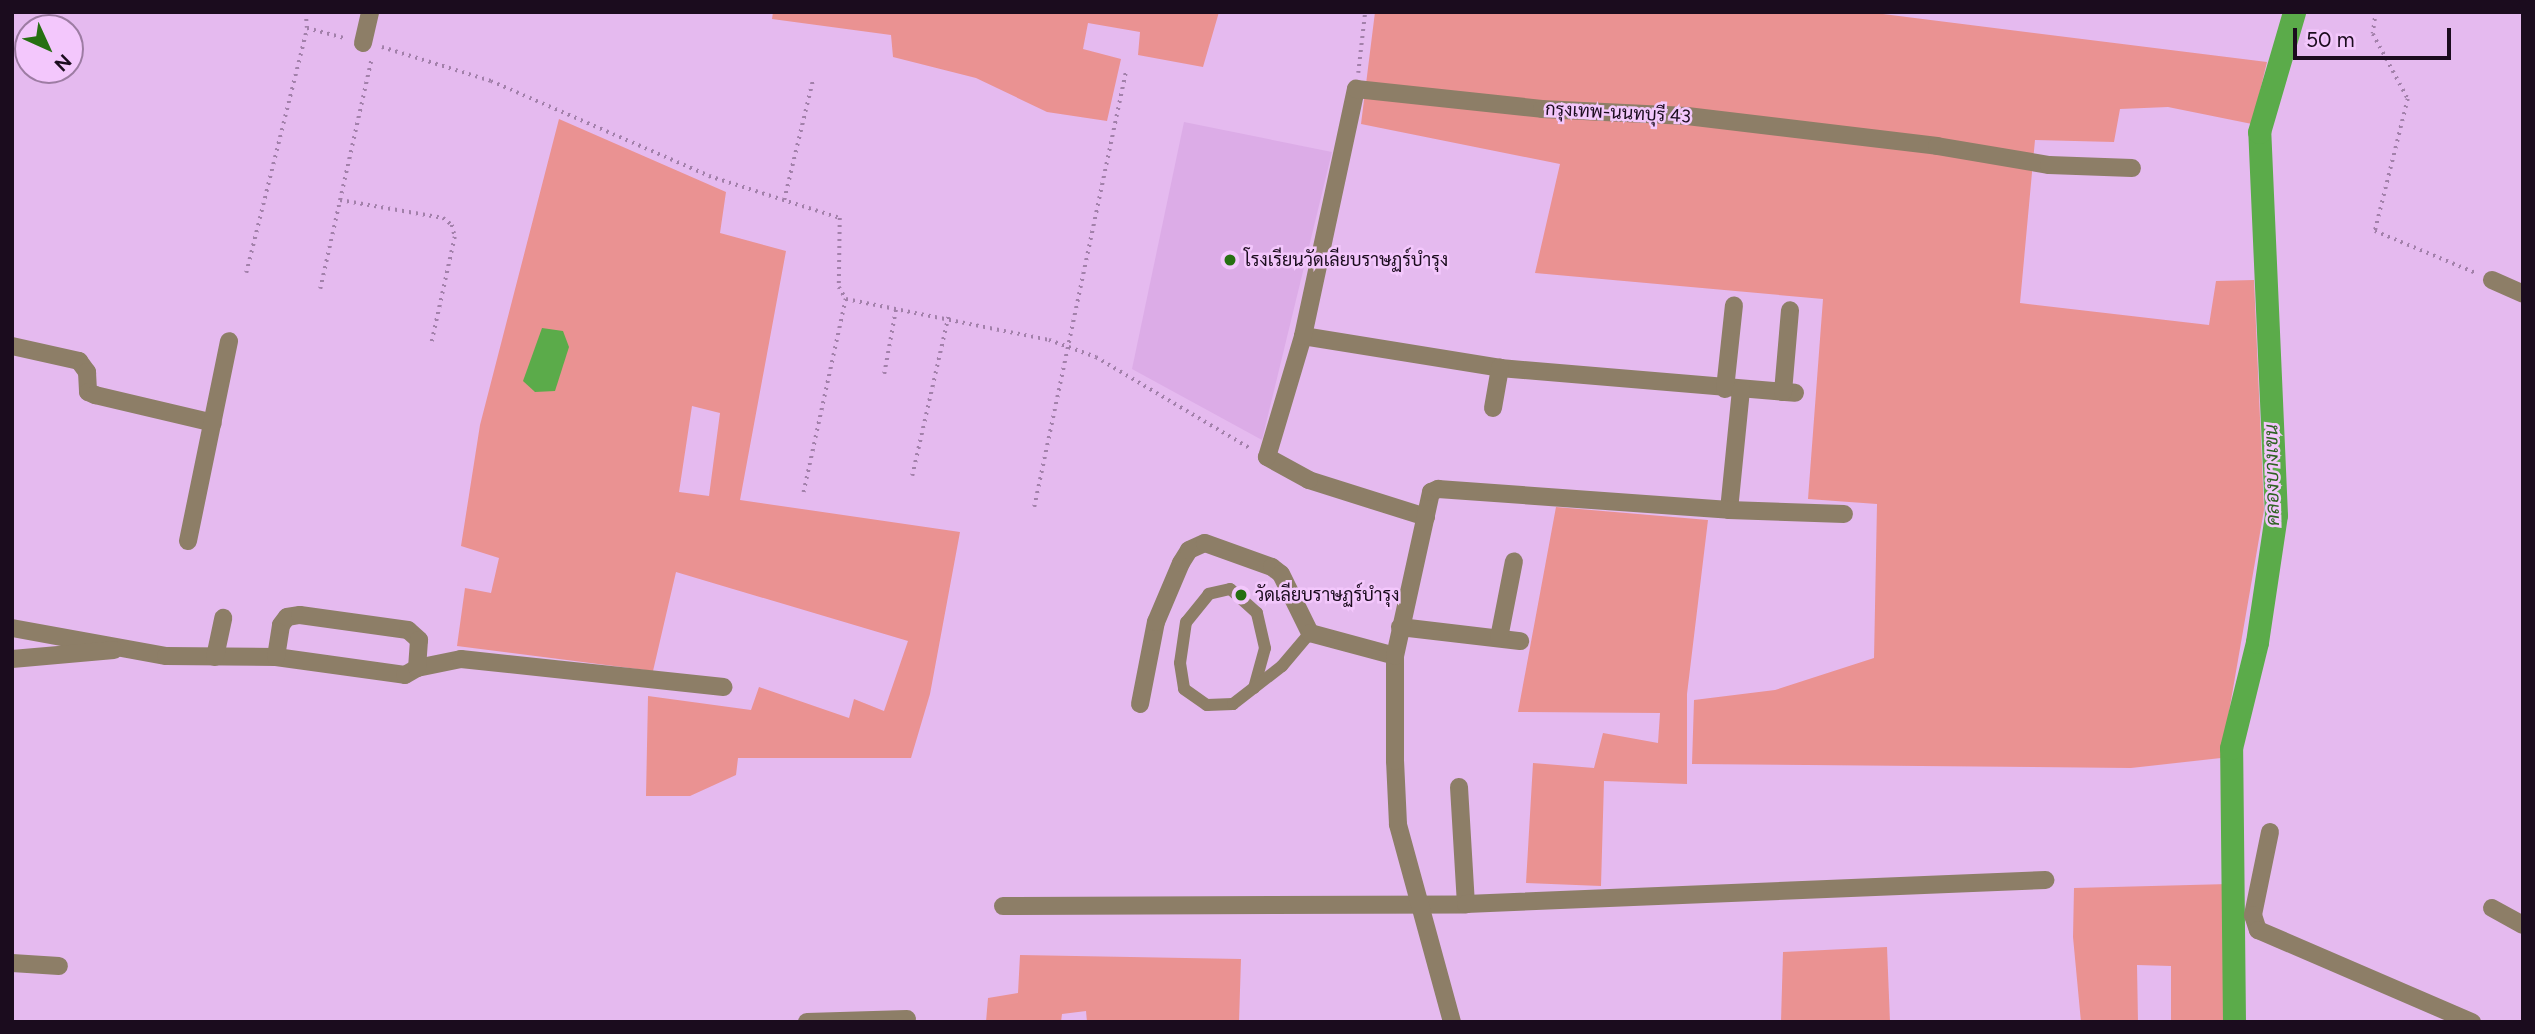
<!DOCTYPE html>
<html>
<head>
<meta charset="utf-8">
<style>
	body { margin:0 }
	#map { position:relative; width:2535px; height:1034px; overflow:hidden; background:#e5baef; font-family:Figtree,Sarabun,sans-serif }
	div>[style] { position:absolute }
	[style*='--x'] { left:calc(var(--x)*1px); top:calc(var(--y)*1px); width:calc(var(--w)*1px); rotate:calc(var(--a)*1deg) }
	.built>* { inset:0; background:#dcace7 }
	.green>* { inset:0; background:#ea9292 }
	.water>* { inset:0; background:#5bab4a }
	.canal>* { height:23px; margin:-11.5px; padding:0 11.5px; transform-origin:11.5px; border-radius:11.5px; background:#5bab4a }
	.path>* { height:3.5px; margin-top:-1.75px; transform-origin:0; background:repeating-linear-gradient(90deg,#a280aa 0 2px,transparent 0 7px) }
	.service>* { height:12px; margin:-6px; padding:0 6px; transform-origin:6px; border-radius:6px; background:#8d7e67 }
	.minor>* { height:18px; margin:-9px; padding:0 9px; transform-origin:9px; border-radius:9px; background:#8d7e67 }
	.dots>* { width:19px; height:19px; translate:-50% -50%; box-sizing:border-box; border:4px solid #f3c7fc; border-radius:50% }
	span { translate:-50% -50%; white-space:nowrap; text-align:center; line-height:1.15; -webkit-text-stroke:5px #f3c7fc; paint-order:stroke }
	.street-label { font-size:18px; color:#1b0c1e }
	.poi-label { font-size:18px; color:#1b0c1e }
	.left { translate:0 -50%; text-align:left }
	.water-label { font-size:19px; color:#2e6222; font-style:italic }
	.frame { position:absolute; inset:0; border:14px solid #1b0c1e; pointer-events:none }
	.north { position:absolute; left:14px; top:14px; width:70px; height:70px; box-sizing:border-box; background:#f3c7fc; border:2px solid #9d7ca3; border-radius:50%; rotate:135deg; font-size:19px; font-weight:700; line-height:28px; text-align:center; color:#1b0c1e }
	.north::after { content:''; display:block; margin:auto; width:24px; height:32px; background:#267012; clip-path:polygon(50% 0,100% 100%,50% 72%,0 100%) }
	.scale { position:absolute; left:2293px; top:28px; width:158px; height:32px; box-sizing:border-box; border:4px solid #1b0c1e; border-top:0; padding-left:9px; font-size:21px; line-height:24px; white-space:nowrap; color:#1b0c1e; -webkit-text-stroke:5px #f3c7fc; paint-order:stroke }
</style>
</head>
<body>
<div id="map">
	<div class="built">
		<div style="clip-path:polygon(1184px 122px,1332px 152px,1262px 440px,1132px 369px)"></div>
	</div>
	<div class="green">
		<div style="clip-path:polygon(773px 12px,1219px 12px,1203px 67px,1138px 55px,1140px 32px,1088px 23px,1083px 49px,1121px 59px,1107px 121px,1047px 112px,976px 78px,893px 57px,891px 35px,772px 19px)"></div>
		<div style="clip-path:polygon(1375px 12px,1867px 12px,2267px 62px,2252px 124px,2168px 107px,2120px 109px,2114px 142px,2035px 140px,2020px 303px,2209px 325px,2216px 281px,2254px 280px,2264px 510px,2221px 758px,2131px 768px,1692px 764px,1694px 700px,1775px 690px,1874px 658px,1877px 504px,1808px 499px,1823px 299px,1535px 273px,1560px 164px,1361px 124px)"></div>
		<div style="clip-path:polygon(evenodd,559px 119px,726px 192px,720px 233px,786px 251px,740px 500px,960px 532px,930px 694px,911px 758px,738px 758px,736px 775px,690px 796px,646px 796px,648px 696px,751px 710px,759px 687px,849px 718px,854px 699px,884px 711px,908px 641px,676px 572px,653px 671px,457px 646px,465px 588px,491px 593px,499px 558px,461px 546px,480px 425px,559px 119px,692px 406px,720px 413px,709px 496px,679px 492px,692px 406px)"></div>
		<div style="clip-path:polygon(1556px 507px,1708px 520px,1687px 694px,1687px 784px,1604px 781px,1601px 886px,1526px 883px,1533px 763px,1594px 768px,1603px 733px,1658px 743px,1660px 713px,1518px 712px)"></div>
		<div style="clip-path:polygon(2229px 884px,2227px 1022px,2171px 1022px,2171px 966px,2137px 965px,2138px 1022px,2081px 1022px,2073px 937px,2074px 888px)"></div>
		<div style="clip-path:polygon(1887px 947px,1890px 1022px,1781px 1022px,1783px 952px)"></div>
		<div style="clip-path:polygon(1020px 955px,1241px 959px,1239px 1022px,1087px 1022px,1086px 1011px,1062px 1014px,1061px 1022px,986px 1022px,988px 998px,1018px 993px)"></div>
	</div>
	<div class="water">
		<div style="clip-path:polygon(542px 328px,563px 331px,569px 347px,555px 391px,535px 392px,523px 381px)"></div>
	</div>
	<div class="canal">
		<div style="--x:2234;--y:1022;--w:274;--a:-90.6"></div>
		<div style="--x:2231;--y:748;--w:109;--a:-76.2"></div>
		<div style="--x:2257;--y:642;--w:128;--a:-81.5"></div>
		<div style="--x:2276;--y:515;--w:383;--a:-92.5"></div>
		<div style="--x:2259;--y:132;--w:125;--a:-73.7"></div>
	</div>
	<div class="path">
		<div style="--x:306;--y:12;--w:16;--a:86"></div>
		<div style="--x:307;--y:28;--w:38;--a:15"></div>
		<div style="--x:2376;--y:12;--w:22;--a:98"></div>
		<div style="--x:2373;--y:34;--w:74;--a:61.7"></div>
		<div style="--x:2408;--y:99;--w:136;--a:104"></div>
		<div style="--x:2375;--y:231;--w:109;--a:22.6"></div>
		<div style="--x:382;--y:47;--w:114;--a:17.3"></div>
		<div style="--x:491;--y:81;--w:238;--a:23.5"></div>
		<div style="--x:709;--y:176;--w:138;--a:17.8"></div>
		<div style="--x:840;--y:218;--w:69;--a:90.8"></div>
		<div style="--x:839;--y:287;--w:14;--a:60"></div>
		<div style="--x:846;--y:299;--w:198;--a:102.3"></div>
		<div style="--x:1358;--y:73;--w:61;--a:-83.5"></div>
		<div style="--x:340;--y:200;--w:105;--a:9.9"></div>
		<div style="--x:443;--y:218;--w:11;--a:38"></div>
		<div style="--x:452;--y:225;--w:12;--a:76"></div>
		<div style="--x:455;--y:237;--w:107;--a:102.4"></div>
		<div style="--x:784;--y:200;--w:124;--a:-76.5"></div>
		<div style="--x:246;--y:273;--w:252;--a:-76"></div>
		<div style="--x:320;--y:289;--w:235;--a:-77.4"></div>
		<div style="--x:846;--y:299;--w:207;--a:11.4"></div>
		<div style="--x:1049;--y:340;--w:50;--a:19.9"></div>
		<div style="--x:1096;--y:357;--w:178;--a:30.7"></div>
		<div style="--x:884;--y:374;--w:67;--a:-79.7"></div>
		<div style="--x:912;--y:476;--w:163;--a:-77.2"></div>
		<div style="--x:1034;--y:507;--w:445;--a:-78.1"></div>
	</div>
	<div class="service">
		<div style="--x:1254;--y:688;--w:41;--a:-74.6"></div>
		<div style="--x:1265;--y:648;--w:36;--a:-103"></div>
		<div style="--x:1257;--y:613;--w:36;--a:-138"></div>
		<div style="--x:1230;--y:589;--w:22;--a:167"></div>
		<div style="--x:1209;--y:594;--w:36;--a:129"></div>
		<div style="--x:1186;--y:622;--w:41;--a:98.3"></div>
		<div style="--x:1180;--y:663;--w:26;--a:81"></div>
		<div style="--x:1184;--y:689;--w:28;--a:35"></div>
		<div style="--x:1207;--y:705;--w:26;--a:-2"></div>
		<div style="--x:1233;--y:704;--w:62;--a:-37.8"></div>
		<div style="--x:1282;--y:666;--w:43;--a:-49.7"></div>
	</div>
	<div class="minor">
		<div style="--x:363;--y:43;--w:32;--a:-77"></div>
		<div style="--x:2492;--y:280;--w:34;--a:24"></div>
		<div style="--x:1303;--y:336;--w:200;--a:9.2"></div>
		<div style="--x:1500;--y:368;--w:296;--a:4.8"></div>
		<div style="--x:12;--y:346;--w:69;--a:12.6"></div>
		<div style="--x:79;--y:361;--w:14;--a:54"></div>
		<div style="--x:87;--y:372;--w:20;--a:87"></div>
		<div style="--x:88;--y:392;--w:8;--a:23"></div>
		<div style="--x:95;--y:395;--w:121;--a:13.3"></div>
		<div style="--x:1725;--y:389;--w:84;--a:-83.9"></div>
		<div style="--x:1783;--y:392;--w:82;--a:-85.1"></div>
		<div style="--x:1493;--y:408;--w:41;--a:-80.1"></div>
		<div style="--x:1729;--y:510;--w:121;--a:-84.3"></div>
		<div style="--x:1426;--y:517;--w:123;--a:-162.5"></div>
		<div style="--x:1309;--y:480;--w:48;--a:-151.3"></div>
		<div style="--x:1267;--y:457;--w:126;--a:-73.4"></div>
		<div style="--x:1303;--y:336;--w:253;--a:-77.9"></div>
		<div style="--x:1356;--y:89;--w:187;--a:6.1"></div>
		<div style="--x:1542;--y:109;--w:145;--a:2.8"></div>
		<div style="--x:1687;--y:116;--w:252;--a:6.8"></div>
		<div style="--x:1937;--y:146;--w:114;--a:9.6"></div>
		<div style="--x:2049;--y:165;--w:83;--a:2.1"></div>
		<div style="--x:188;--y:541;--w:204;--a:-78.4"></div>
		<div style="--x:1400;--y:627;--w:121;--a:6.7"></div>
		<div style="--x:12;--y:628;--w:157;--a:10.3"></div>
		<div style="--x:166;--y:656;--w:110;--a:0.5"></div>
		<div style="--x:276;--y:657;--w:130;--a:7.9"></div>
		<div style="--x:405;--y:675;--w:14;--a:-30"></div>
		<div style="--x:417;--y:668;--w:45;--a:-11.6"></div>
		<div style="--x:461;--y:659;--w:264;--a:6.1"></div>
		<div style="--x:1499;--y:638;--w:78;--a:-79"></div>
		<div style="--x:215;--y:657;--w:40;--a:-78"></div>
		<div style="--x:276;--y:657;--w:32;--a:-81"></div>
		<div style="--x:281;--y:625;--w:10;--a:-53"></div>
		<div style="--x:287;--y:617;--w:13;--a:-9"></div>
		<div style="--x:300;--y:615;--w:109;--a:7.9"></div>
		<div style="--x:408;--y:630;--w:15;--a:42"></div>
		<div style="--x:419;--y:640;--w:28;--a:94"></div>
		<div style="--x:12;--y:659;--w:102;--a:-5"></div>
		<div style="--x:1140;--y:704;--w:84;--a:-79"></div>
		<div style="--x:1156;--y:622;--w:64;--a:-67"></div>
		<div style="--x:1181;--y:563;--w:15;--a:-58"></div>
		<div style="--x:1189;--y:550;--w:17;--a:-24"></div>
		<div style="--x:1205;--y:543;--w:71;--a:19.7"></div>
		<div style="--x:1272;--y:567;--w:11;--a:38"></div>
		<div style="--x:1281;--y:574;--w:66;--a:63.8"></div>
		<div style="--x:1310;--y:633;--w:88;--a:15.1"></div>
		<div style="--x:1459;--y:787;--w:117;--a:86.6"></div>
		<div style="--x:2270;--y:832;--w:85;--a:101.6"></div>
		<div style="--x:2253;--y:915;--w:16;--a:72"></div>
		<div style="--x:2258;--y:930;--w:233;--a:23.3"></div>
		<div style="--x:1003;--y:906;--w:463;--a:-0.2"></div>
		<div style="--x:1466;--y:904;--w:580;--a:-2.37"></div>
		<div style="--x:2492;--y:908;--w:35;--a:29"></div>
		<div style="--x:12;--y:963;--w:47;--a:3.7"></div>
		<div style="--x:807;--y:1022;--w:100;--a:-1.7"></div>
		<div style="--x:1452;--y:1022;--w:205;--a:-105.3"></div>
		<div style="--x:1398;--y:824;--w:63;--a:-92.7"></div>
		<div style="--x:1395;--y:761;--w:105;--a:-90"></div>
		<div style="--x:1395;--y:656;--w:168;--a:-77.6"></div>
		<div style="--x:1431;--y:492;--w:8;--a:-23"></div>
		<div style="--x:1438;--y:489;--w:292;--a:4.1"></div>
		<div style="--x:1729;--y:510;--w:115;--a:2"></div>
	</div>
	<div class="dots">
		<div style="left:1230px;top:260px;background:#267012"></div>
		<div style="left:1241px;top:595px;background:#267012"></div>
	</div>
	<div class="street-label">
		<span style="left:1618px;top:113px;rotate:3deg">กรุงเทพ-นนทบุรี 43</span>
	</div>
	<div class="poi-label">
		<span class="left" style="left:1244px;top:260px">โรงเรียนวัดเลียบราษฏร์บำรุง</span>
		<span class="left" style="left:1255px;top:595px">วัดเลียบราษฏร์บำรุง</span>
	</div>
	<div class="water-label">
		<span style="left:2272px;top:475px;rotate:-91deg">คลองบางเขน</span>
	</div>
	<div class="frame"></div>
	<div class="north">N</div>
	<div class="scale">50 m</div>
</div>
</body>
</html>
